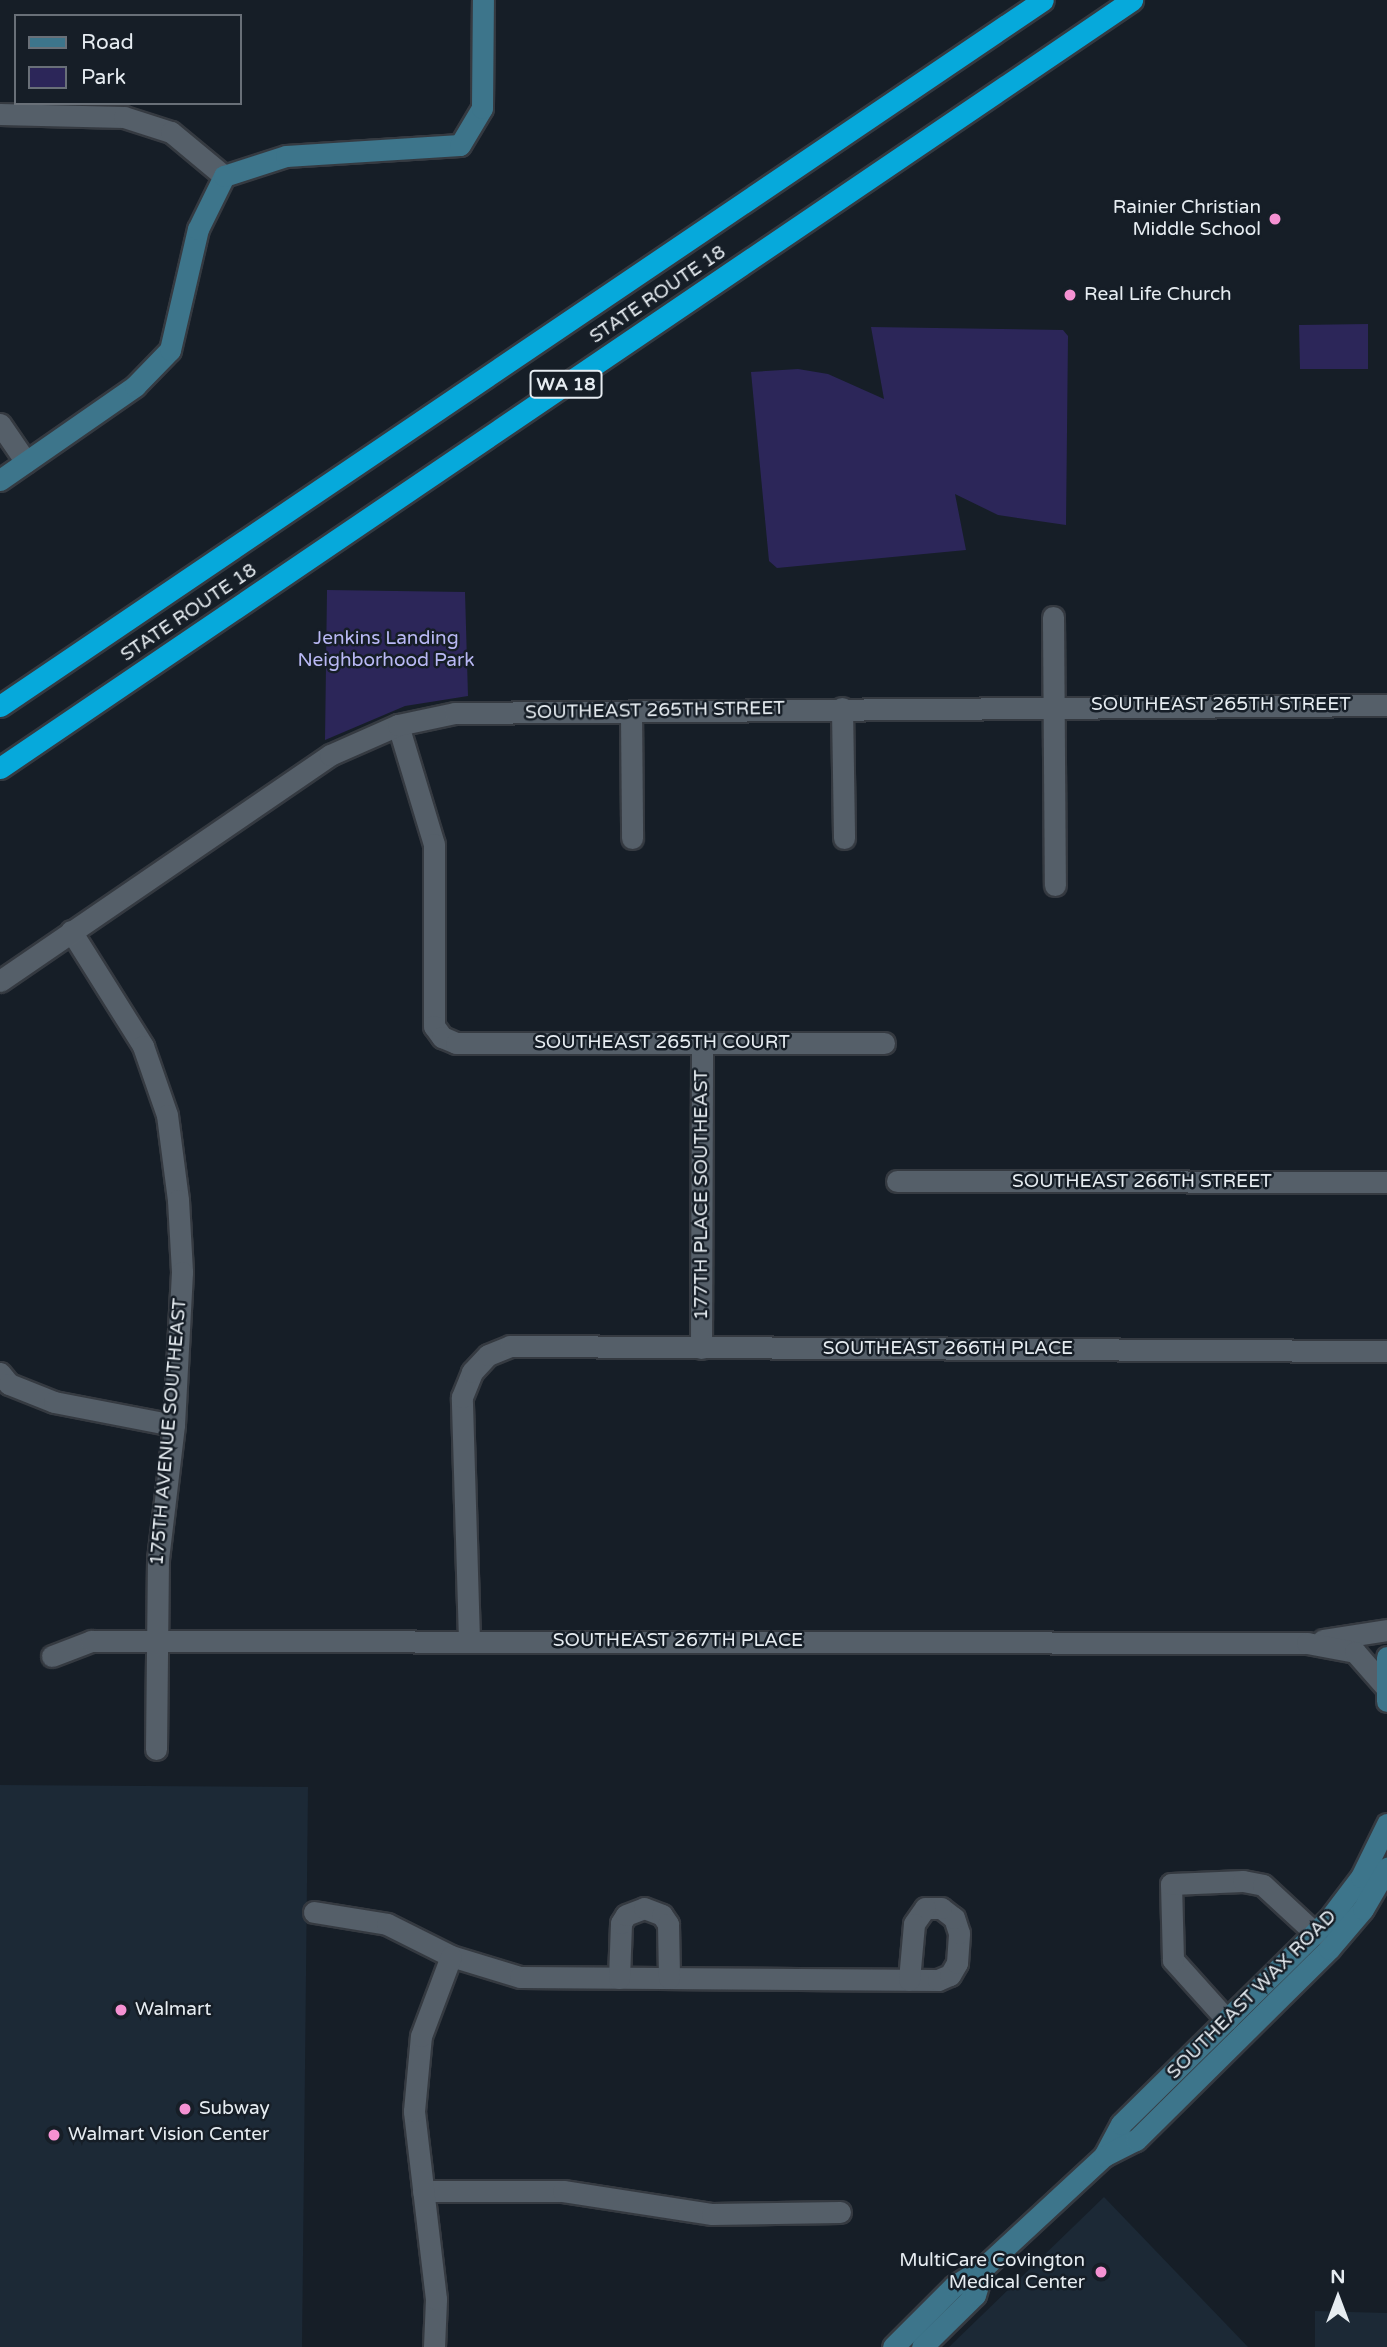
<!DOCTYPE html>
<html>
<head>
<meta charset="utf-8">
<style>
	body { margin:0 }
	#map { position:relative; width:1387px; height:2347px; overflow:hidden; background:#161e27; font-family:"Varela Round",sans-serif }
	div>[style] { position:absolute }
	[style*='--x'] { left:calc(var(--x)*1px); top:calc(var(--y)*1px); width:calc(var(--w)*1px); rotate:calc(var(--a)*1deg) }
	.built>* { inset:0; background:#1c2936 }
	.green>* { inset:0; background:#2c2659 }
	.roads { filter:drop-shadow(2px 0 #353a41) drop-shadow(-2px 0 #353a41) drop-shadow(0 2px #353a41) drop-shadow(0 -2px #353a41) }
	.street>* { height:21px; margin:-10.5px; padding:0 10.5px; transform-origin:10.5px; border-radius:10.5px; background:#555f69 }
	.secondary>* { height:21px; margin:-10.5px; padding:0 10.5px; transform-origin:10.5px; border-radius:10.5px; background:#3d758b }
	.highway>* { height:21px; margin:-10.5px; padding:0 10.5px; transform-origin:10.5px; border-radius:10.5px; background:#06a9db }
	.dots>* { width:19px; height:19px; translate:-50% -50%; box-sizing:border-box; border:4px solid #161e27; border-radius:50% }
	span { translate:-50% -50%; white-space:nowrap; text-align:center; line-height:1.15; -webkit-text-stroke:5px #161e27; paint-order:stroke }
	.shield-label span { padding:2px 5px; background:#161e27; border:2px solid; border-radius:5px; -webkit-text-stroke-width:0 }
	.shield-label { font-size:18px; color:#e6ecf1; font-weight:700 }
	.poi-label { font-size:19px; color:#e6ecf1 }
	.right { translate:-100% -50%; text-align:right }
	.left { translate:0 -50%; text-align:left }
	.street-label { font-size:19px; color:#e6ecf1 }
	.park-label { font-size:19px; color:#b9b8f4 }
	.legend { position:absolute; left:14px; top:14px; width:228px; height:91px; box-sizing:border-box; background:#161e27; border:2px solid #697078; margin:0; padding:9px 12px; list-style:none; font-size:21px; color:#e6ecf1 }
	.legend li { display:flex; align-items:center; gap:14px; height:35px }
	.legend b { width:35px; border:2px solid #697078 }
	.north { position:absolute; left:1303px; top:2263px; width:70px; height:70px; -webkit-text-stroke:5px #161e27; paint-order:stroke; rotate:0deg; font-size:19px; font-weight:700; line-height:28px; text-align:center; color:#e6ecf1 }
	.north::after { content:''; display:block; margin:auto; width:24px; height:32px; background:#e6ecf1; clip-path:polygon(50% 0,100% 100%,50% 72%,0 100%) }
</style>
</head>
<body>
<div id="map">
	<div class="built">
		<div style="clip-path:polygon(0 1785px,308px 1787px,302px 2347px,0 2347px)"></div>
		<div style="clip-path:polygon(1104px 2197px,1248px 2347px,949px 2347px)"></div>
		<div style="clip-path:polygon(1315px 2311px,1387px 2313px,1387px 2347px,1315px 2347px)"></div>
	</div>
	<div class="green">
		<div style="clip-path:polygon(1368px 324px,1368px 369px,1300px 369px,1299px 325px)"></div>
		<div style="clip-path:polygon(871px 327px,1063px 330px,1068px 336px,1066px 525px,998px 515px,955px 494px,966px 550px,777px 568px,769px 561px,751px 372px,798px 369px,828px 374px,884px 399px)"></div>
		<div style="clip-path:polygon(327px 590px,465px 592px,468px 696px,405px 706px,325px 740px)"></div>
	</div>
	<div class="roads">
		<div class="street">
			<div style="--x:0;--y:114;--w:124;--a:1.4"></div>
			<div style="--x:124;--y:117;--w:49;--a:17.7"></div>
			<div style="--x:171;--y:132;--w:69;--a:39.7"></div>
			<div style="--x:0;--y:424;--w:46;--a:55.6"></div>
			<div style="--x:1053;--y:617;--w:268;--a:89.6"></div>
			<div style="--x:842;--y:708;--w:130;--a:89.1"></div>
			<div style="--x:631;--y:712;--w:126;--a:89.5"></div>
			<div style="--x:398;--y:725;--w:124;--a:73.2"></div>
			<div style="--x:434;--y:844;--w:182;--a:90"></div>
			<div style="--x:434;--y:1026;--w:14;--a:54"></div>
			<div style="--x:442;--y:1037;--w:15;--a:23"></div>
			<div style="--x:456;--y:1043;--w:428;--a:0"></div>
			<div style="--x:71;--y:931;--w:136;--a:57.9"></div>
			<div style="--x:143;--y:1046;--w:73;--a:70.8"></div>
			<div style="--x:167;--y:1115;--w:86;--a:82.6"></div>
			<div style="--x:178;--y:1200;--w:72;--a:86.8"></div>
			<div style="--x:182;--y:1272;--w:153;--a:93"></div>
			<div style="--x:174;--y:1425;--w:135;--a:96.8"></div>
			<div style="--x:158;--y:1559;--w:190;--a:90.6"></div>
			<div style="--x:0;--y:981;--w:400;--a:-34.4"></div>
			<div style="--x:330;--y:755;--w:74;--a:-23.8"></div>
			<div style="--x:398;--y:725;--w:58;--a:-11.9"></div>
			<div style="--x:455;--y:713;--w:932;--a:-0.49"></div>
			<div style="--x:897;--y:1181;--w:490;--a:0.1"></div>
			<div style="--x:701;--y:1348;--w:305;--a:-89.8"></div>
			<div style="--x:0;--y:1373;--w:14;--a:51"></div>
			<div style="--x:9;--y:1384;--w:48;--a:21.8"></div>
			<div style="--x:54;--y:1402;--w:122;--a:10.9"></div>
			<div style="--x:469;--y:1640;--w:243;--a:-91.7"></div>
			<div style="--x:462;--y:1397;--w:27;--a:-68"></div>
			<div style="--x:472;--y:1372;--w:23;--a:-47"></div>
			<div style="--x:488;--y:1355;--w:24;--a:-22"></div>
			<div style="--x:510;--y:1346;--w:877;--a:0.33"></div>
			<div style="--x:1323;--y:1640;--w:65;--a:-8.9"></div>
			<div style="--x:52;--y:1656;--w:42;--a:-21"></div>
			<div style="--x:91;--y:1641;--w:1216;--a:0.09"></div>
			<div style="--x:1307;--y:1643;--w:49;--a:10.6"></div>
			<div style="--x:1355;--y:1652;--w:44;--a:48.7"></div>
			<div style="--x:314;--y:1912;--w:74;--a:9.3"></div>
			<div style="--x:387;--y:1924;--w:72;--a:26.6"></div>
			<div style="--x:451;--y:1956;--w:72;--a:16.9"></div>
			<div style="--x:520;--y:1977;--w:418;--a:0.4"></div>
			<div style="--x:938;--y:1980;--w:13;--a:-23"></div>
			<div style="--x:950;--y:1975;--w:14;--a:-60"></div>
			<div style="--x:957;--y:1963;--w:30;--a:-86"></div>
			<div style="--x:959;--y:1933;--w:16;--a:-108"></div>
			<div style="--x:954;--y:1918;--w:16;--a:-142"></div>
			<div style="--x:941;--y:1908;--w:16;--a:180"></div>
			<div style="--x:925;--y:1908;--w:19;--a:125"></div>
			<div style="--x:914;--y:1924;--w:56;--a:95.1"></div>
			<div style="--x:619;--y:1978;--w:55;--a:-87.9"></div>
			<div style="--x:621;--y:1923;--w:9;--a:-58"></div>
			<div style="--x:626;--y:1915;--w:19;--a:-21"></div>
			<div style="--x:644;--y:1908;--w:19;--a:21"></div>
			<div style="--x:662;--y:1915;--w:11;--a:56"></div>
			<div style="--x:668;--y:1924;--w:54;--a:88.9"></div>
			<div style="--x:1227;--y:2020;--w:81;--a:-132"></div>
			<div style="--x:1173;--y:1960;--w:76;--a:-91.5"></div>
			<div style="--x:1171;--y:1884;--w:72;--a:-2.4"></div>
			<div style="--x:1243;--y:1881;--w:20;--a:11"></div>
			<div style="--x:1263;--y:1885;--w:72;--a:42.8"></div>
			<div style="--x:423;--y:2191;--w:140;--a:0"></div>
			<div style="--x:563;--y:2191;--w:151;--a:8.8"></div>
			<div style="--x:712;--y:2214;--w:128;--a:-0.9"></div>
			<div style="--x:434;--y:2347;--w:48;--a:-87.6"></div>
			<div style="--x:436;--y:2299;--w:189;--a:-96.7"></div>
			<div style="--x:414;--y:2111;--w:75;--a:-84.7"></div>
			<div style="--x:421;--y:2036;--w:85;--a:-69.4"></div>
		</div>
		<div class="secondary">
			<div style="--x:0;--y:480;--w:165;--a:-34.8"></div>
			<div style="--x:135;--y:386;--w:50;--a:-45.8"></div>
			<div style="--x:170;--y:350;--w:124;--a:-77"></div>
			<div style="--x:198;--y:229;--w:59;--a:-63.9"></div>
			<div style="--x:224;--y:176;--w:65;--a:-17.9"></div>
			<div style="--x:286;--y:156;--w:174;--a:-3.6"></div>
			<div style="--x:460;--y:145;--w:43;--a:-59.3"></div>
			<div style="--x:482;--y:108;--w:108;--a:-89.5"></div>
			<div style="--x:1387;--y:1657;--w:44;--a:90"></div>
			<div style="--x:1104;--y:2156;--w:36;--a:-62"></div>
			<div style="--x:1121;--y:2124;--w:292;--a:-44.6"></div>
			<div style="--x:1329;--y:1919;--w:53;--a:-52.7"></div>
			<div style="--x:1361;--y:1877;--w:59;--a:-63.9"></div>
			<div style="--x:893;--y:2347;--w:86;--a:-45"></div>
			<div style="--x:954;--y:2286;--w:34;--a:-32"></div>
			<div style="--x:983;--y:2268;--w:165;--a:-42.8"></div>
			<div style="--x:1104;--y:2156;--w:36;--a:-27"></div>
			<div style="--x:1136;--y:2140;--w:272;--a:-44.7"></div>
			<div style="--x:1329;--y:1949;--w:52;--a:-49.6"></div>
			<div style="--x:1363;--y:1909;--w:48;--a:-59.7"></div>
			<div style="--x:922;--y:2347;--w:74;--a:-44.5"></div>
			<div style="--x:975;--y:2295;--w:28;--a:-73"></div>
		</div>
		<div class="highway">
			<div style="--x:0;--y:706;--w:1259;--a:-34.09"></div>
			<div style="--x:0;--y:768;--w:1368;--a:-34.15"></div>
		</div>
	</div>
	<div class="dots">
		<div style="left:1275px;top:219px;background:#f591d2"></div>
		<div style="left:1070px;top:295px;background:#f591d2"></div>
		<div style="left:121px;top:2010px;background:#f591d2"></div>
		<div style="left:185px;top:2109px;background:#f591d2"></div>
		<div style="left:54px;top:2135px;background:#f591d2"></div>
		<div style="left:1101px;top:2272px;background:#f591d2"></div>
	</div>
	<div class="shield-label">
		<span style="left:566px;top:384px">WA 18</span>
	</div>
	<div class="poi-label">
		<span class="right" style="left:1261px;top:219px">Rainier Christian<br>Middle School</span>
		<span class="left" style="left:1084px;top:295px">Real Life Church</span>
		<span class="left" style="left:135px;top:2010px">Walmart</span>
		<span class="left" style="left:199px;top:2109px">Subway</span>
		<span class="left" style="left:68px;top:2135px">Walmart Vision Center</span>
		<span class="right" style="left:1085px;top:2272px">MultiCare Covington<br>Medical Center</span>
	</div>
	<div class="street-label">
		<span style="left:658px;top:295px;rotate:-34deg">STATE ROUTE 18</span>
		<span style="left:189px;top:613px;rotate:-34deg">STATE ROUTE 18</span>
		<span style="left:1221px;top:705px">SOUTHEAST 265TH STREET</span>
		<span style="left:655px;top:711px;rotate:-1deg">SOUTHEAST 265TH STREET</span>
		<span style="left:662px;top:1043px">SOUTHEAST 265TH COURT</span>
		<span style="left:1142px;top:1182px">SOUTHEAST 266TH STREET</span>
		<span style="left:702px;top:1195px;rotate:-90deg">177TH PLACE SOUTHEAST</span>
		<span style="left:948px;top:1349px">SOUTHEAST 266TH PLACE</span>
		<span style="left:169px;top:1432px;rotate:-85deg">175TH AVENUE SOUTHEAST</span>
		<span style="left:678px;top:1641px">SOUTHEAST 267TH PLACE</span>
		<span style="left:1252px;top:1995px;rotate:-45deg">SOUTHEAST WAX ROAD</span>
	</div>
	<div class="park-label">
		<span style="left:386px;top:650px">Jenkins Landing<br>Neighborhood Park</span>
	</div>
	<ul class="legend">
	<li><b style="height:9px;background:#3d758b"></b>Road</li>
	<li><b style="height:19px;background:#2c2659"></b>Park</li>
	</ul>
	<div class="north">N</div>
</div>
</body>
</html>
